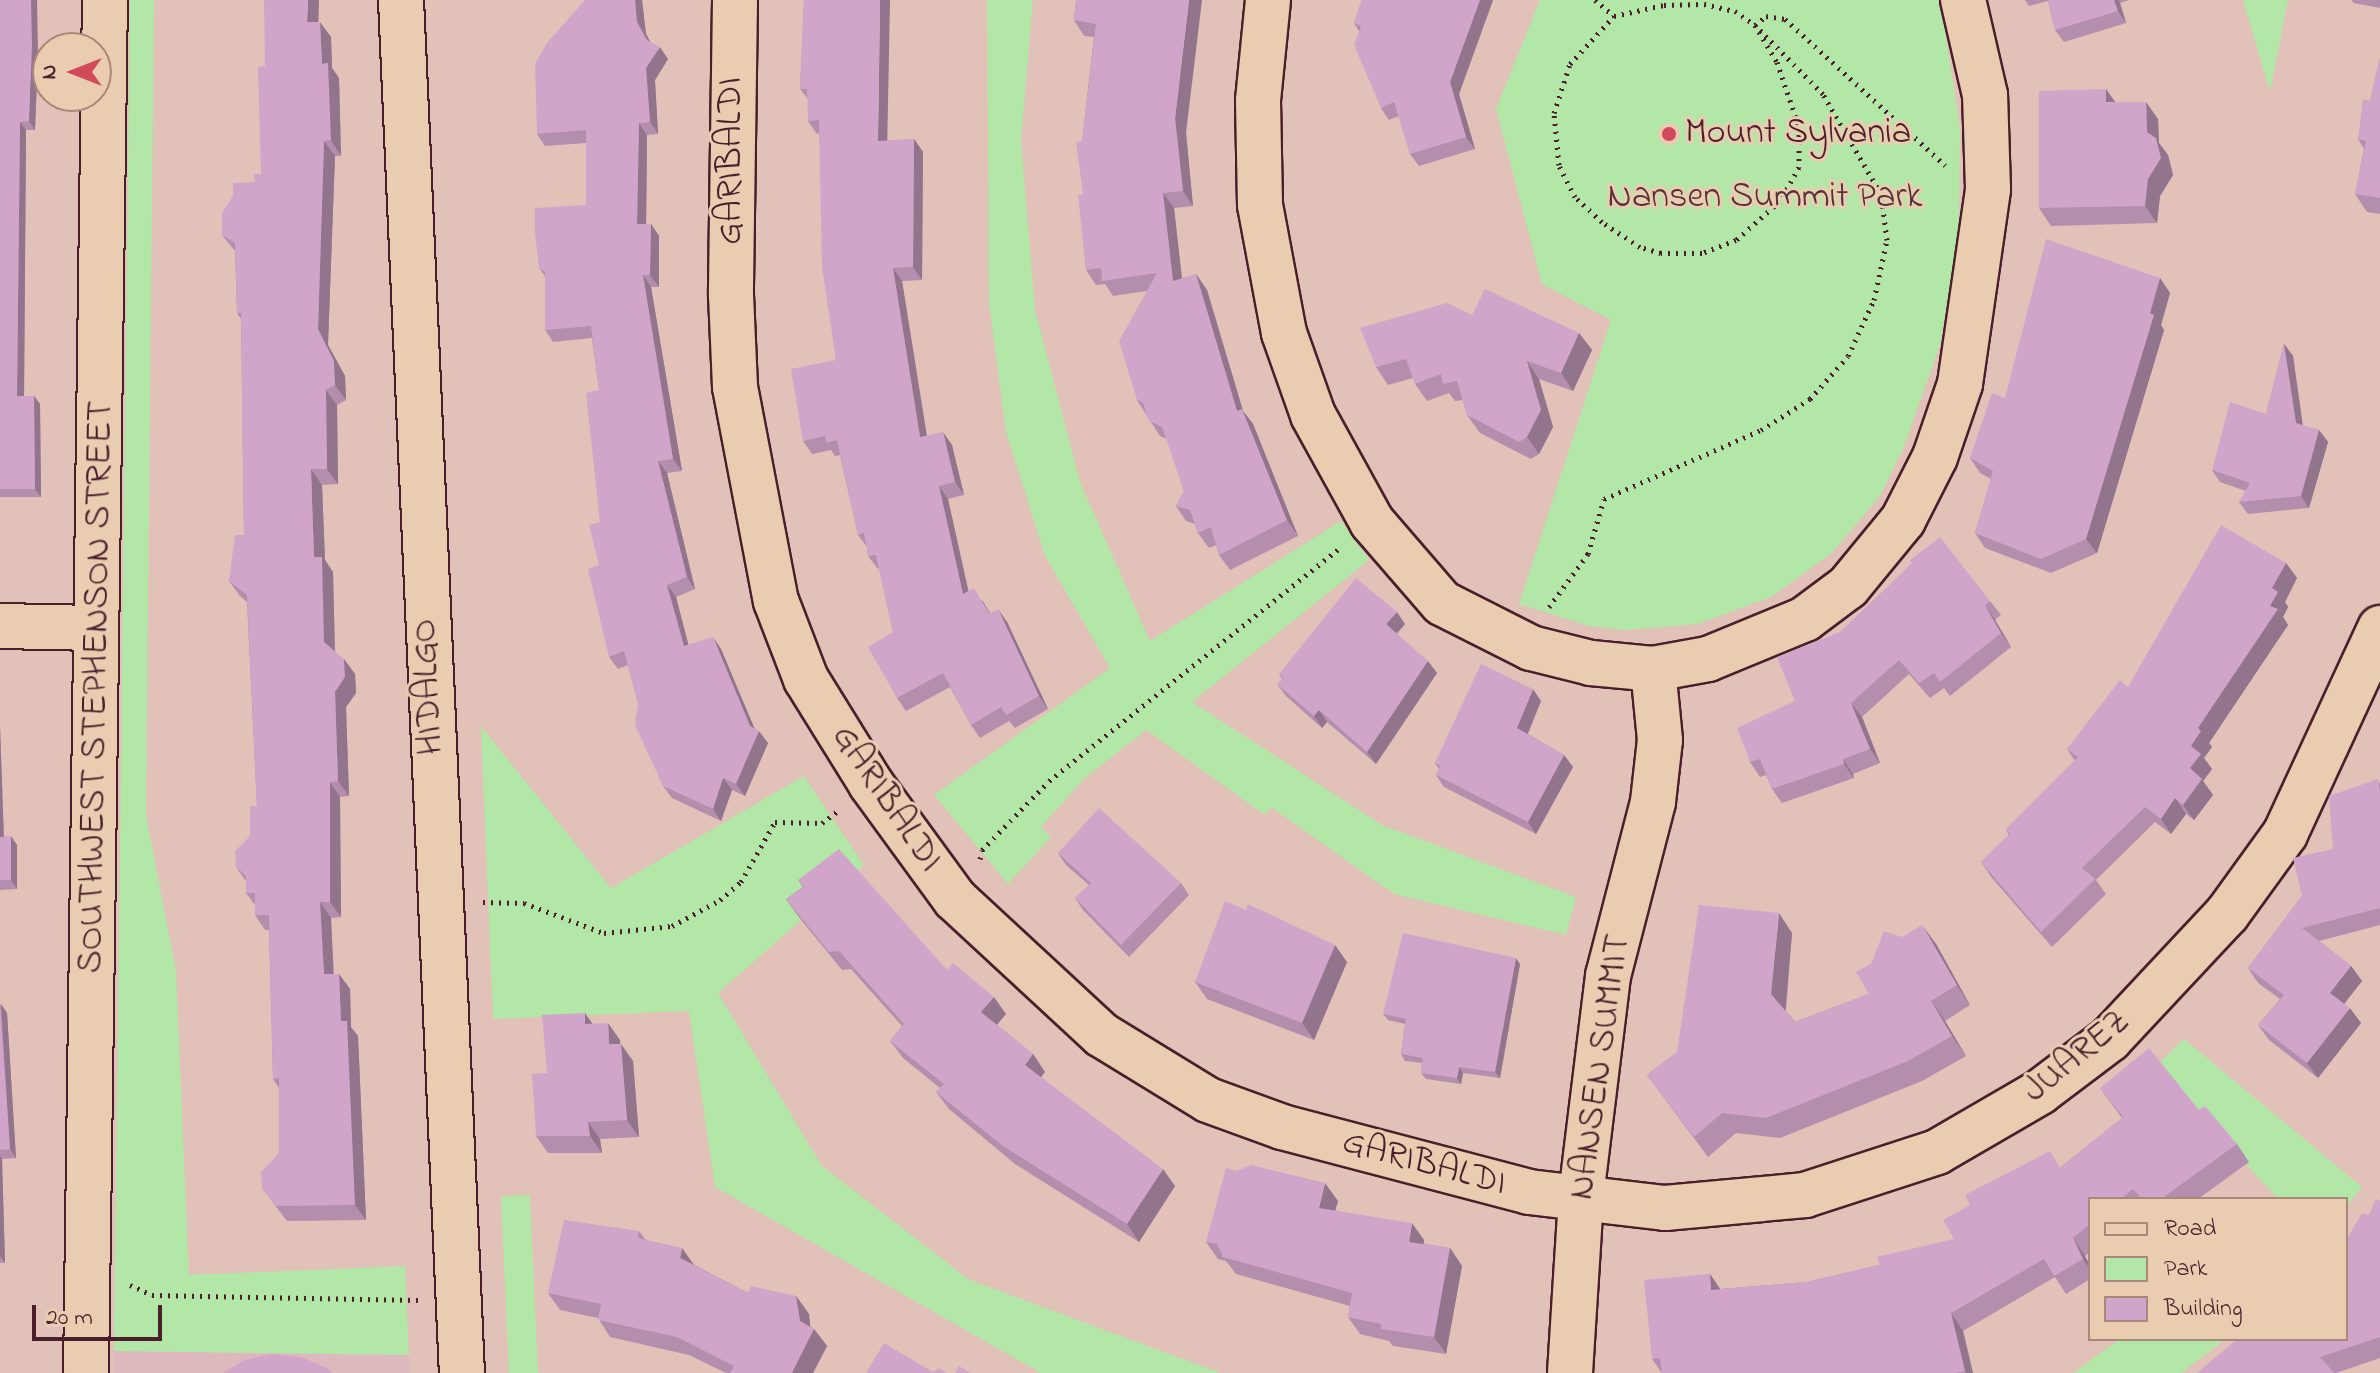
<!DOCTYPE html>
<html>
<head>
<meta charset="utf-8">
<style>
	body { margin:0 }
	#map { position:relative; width:2380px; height:1373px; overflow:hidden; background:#e2c1b8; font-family:"Indie Flower",sans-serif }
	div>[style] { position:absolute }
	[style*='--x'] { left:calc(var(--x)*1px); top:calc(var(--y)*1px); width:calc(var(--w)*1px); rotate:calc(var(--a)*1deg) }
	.built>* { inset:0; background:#ddb9bd }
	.green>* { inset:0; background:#b2e7a8 }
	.path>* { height:5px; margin-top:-2.5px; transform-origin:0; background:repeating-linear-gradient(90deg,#4a1f2b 0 2px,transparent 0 8px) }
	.roads { filter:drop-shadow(2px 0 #4a1f2b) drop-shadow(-2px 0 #4a1f2b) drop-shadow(0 2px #4a1f2b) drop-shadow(0 -2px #4a1f2b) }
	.minor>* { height:44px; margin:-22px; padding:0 22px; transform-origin:22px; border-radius:22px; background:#eacdb1 }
	.wall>* { inset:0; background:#b48ead }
	.shaded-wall>* { inset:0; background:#92748d }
	.building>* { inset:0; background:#d1a5c9 }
	.dots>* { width:22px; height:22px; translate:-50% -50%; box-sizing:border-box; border:4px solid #eacdb1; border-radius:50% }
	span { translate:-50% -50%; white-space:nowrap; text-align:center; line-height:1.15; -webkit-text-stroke:6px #eacdb1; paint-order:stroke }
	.poi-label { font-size:36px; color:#4a1f2b }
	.left { translate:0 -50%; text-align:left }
	.street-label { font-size:36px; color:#4a1f2b }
	.park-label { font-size:36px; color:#543338 }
	.legend { position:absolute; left:2088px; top:1197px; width:260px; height:144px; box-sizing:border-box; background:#eacdb1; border:2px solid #aa877b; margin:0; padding:10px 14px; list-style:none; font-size:24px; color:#4a1f2b }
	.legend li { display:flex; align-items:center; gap:16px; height:40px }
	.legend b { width:40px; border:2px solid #aa877b }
	.north { position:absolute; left:32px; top:32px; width:80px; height:80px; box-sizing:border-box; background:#eacdb1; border:2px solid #aa877b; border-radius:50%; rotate:270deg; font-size:22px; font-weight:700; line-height:32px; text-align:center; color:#4a1f2b }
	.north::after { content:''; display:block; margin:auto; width:28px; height:36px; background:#d1495b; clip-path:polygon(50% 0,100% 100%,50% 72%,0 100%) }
	.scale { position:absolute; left:32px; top:1305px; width:130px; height:36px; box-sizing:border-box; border:4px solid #4a1f2b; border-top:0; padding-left:10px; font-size:24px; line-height:28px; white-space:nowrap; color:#4a1f2b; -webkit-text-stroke:6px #eacdb1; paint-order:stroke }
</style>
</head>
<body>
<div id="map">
	<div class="built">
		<div style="clip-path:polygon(114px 1351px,409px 1355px,410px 1373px,114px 1373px)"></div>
	</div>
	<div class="green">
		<div style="clip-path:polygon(130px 0,154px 0,146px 815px,176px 971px,189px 1275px,405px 1266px,409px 1355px,114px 1351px)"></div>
		<div style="clip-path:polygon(987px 0,1033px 0,1021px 141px,1035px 310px,1080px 482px,1150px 641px,1341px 521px,1369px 560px,1192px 702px,1382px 825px,1576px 897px,1566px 935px,1394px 894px,1271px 807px,1265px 815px,1146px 730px,1084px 779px,1041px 827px,1051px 837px,1008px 884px,934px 795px,1110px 668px,1045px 556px,1006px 432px,989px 303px)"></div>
		<div style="clip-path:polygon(1540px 0,1938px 0,1943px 19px,1960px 127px,1959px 236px,1940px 345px,1903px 449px,1880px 496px,1832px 553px,1771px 597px,1698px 624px,1627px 630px,1589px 626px,1519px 604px,1611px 320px,1542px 284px,1496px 109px)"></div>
		<div style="clip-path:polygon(2243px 0,2288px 0,2270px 92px)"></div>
		<div style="clip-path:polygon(481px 726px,611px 888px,804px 776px,864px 865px,718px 993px,822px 1166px,968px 1279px,1220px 1373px,1041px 1373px,715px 1187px,689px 1011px,493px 1019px)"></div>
		<div style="clip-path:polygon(2184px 1039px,2362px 1187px,2346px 1207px,2346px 1199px,2278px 1199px,2156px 1066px)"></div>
		<div style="clip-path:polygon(530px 1195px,538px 1373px,509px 1373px,501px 1196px)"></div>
		<div style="clip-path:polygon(2120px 1339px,2226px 1339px,2181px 1373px,2073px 1373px)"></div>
	</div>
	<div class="path">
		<div style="--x:1595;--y:0;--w:25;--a:40"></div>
		<div style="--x:1704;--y:4;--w:32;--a:13"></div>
		<div style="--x:1735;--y:11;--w:24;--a:35"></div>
		<div style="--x:1755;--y:25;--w:43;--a:59.3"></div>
		<div style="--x:1777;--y:62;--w:69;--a:71.3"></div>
		<div style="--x:1799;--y:127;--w:40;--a:90"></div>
		<div style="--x:1799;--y:167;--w:39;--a:119"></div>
		<div style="--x:1780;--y:201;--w:59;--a:138.4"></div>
		<div style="--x:1736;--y:240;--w:36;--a:159"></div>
		<div style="--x:1702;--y:253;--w:41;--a:180"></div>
		<div style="--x:1661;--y:253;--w:22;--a:-164"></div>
		<div style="--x:1640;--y:247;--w:45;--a:-146.7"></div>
		<div style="--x:1602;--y:222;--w:37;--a:-137"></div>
		<div style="--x:1575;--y:197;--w:36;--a:-117"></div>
		<div style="--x:1559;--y:165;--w:52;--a:-95.5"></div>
		<div style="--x:1554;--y:113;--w:52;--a:-71.9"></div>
		<div style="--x:1570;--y:64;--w:65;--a:-47.5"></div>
		<div style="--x:1614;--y:16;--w:51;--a:-12.4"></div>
		<div style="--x:1664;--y:5;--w:40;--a:-1.4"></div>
		<div style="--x:1549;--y:607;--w:66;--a:-53.7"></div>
		<div style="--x:1588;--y:554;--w:57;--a:-73.8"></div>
		<div style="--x:1604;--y:499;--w:171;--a:-23.7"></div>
		<div style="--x:1761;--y:430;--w:58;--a:-32.3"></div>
		<div style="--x:1810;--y:399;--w:57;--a:-48.5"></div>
		<div style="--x:1848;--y:356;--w:62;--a:-65.1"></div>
		<div style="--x:1874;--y:300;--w:61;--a:-77.8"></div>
		<div style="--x:1887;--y:240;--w:46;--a:-97.4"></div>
		<div style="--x:1881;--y:194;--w:116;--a:-120.1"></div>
		<div style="--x:1823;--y:94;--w:97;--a:-134.6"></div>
		<div style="--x:1755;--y:25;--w:14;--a:-39"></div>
		<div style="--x:1766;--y:16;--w:19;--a:9"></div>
		<div style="--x:1785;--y:19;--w:217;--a:42.4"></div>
		<div style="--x:980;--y:859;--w:9;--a:-77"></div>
		<div style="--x:982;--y:850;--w:96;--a:-45.8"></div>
		<div style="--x:1049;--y:781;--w:371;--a:-38.7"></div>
		<div style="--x:483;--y:902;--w:41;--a:1.4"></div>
		<div style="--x:524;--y:903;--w:85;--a:20.6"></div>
		<div style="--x:604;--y:933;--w:68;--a:-5.9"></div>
		<div style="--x:672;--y:926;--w:55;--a:-28.4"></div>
		<div style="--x:720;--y:900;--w:28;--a:-41"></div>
		<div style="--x:741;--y:882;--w:69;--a:-60.5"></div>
		<div style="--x:775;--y:822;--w:47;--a:1.2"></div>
		<div style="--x:822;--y:823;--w:21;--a:-37"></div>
		<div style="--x:130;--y:1285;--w:24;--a:24"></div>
		<div style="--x:152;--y:1295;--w:266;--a:1.1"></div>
	</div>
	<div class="roads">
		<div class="minor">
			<div style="--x:401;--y:0;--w:1374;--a:87.46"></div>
			<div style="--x:735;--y:0;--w:295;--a:90.8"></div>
			<div style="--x:731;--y:295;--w:92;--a:87.5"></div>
			<div style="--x:735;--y:387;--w:218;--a:79.2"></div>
			<div style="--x:776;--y:601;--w:84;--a:69"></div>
			<div style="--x:806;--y:679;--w:123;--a:58.2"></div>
			<div style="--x:871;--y:784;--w:142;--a:53.9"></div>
			<div style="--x:955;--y:899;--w:200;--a:42.8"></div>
			<div style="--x:1102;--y:1035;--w:124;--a:31.5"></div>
			<div style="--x:1208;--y:1100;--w:79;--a:20"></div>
			<div style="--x:1282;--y:1127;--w:255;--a:14.7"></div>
			<div style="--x:1529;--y:1192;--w:137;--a:6.7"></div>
			<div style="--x:1665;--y:1208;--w:141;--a:-5.3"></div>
			<div style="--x:1805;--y:1195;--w:139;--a:-18"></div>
			<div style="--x:1937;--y:1152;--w:119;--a:-30.2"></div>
			<div style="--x:2040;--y:1092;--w:88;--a:-37.1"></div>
			<div style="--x:2110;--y:1039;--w:171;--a:-46.9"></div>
			<div style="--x:2227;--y:914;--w:99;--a:-54.1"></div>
			<div style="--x:2285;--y:834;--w:227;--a:-65.2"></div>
			<div style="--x:1268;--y:0;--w:101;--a:95.7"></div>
			<div style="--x:1258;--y:101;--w:104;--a:88.9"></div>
			<div style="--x:1260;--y:205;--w:130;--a:79.4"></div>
			<div style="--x:1284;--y:333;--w:87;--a:70.5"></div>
			<div style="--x:1313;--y:415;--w:122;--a:61.1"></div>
			<div style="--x:1372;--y:522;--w:107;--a:49.2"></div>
			<div style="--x:1442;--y:603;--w:100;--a:26.8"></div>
			<div style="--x:1531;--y:648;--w:62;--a:14"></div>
			<div style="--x:1591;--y:663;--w:62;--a:5.5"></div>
			<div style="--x:1653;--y:669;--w:56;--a:-10.3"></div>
			<div style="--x:1708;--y:659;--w:105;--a:-22.4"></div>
			<div style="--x:1805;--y:619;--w:54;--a:-36.7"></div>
			<div style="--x:1848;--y:587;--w:87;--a:-50.6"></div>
			<div style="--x:1903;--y:520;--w:71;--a:-63.1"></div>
			<div style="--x:1935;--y:457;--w:77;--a:-71.1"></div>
			<div style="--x:1960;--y:384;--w:197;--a:-81.8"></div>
			<div style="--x:1988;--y:189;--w:94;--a:-91.8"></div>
			<div style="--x:1985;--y:95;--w:98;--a:-103"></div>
			<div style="--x:0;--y:626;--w:96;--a:1.2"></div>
			<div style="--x:86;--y:1373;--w:1373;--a:-89.21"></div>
			<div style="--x:1570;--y:1373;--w:177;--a:-86.4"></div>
			<div style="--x:1581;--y:1196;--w:222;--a:-83"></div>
			<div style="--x:1608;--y:976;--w:180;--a:-75.5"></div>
			<div style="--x:1653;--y:802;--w:62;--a:-83.6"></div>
			<div style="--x:1660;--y:740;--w:71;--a:-95.6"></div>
		</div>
	</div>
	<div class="wall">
		<div style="clip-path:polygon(0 0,38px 53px,35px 130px,26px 130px,24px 396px,34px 396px,40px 404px,41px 497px,0 497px)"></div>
		<div style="clip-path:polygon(585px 0,642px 0,646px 34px,650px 42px,668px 59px,655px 80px,658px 134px,647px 135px,646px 224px,651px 224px,659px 236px,659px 287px,651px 287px,682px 471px,667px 473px,695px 589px,676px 597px,688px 645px,721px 649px,755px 729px,768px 743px,745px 796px,732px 790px,721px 821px,672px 798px,663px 786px,638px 703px,628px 665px,618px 669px,609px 657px,599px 565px,600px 522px,599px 390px,592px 338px,553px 342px,545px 330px,545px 276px,539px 268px,586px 205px,586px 143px,545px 146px,537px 134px)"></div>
		<div style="clip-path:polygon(804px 0,887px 141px,914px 139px,923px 152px,922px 280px,902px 281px,927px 436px,952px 445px,964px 495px,948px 499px,968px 591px,983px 601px,990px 613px,1007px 622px,1048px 709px,1015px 728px,1009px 721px,980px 738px,971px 725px,950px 687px,906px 711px,897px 698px,893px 632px,879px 568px,878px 569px,868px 556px,867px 547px,858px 535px,840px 455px,835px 456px,831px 450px,812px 454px,803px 441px,836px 360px,819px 133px,817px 134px,808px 121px,808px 99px,800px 89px)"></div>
		<div style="clip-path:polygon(1076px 0,1186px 133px,1193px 206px,1174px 208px,1182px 279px,1196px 274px,1207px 290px,1243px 411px,1253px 424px,1298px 536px,1230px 570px,1219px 555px,1216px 545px,1209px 548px,1198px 533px,1195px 524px,1186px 521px,1176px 506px,1184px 491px,1167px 439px,1160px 436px,1137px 400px,1146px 291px,1113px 296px,1105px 284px,1096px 285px,1086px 270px,1082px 141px,1094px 37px,1084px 36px,1074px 20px)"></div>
		<div style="clip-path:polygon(1362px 0,1493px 0,1459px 94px,1475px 149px,1419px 166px,1410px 154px,1399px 116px,1389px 120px,1381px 108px,1359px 31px,1354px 23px)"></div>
		<div style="clip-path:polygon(2025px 0,2129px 0,2120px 3px,2126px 23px,2064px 42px,2055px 30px,2048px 1px,2029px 6px)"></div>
		<div style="clip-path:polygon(2351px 0,2380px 0,2380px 8px,2354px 3px)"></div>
		<div style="clip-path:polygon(319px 22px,331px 37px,332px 68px,339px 78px,341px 156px,335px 156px,328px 345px,345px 376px,346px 400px,337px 405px,338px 484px,322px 485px,325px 560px,333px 572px,335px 651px,355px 674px,356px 693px,346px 707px,349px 796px,340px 797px,341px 917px,331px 918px,334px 974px,339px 974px,350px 989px,351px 1027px,358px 1036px,366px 1220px,287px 1221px,262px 1188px,279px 1153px,279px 1088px,273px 1079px,269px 930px,265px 930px,255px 915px,255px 905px,246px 893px,246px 881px,236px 867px,250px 836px,257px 806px,247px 602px,240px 596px,229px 581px,244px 535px,241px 319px,237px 313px,235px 251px,222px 235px,255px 182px,261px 174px,265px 66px)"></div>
		<div style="clip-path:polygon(2380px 59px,2380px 214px,2367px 212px,2355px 194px,2364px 149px,2358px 139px,2370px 101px)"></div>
		<div style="clip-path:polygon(2115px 102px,2158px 119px,2159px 143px,2168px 155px,2173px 175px,2160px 196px,2157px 223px,2051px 226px,2039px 208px)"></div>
		<div style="clip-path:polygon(2160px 278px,2170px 293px,2161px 325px,2164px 330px,2097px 553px,2051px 573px,1985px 548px,1975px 533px,1991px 479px,1980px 473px,1970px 458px,2005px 398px)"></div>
		<div style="clip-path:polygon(1472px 315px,1579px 333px,1592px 350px,1573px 391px,1539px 379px,1553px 427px,1539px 454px,1531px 459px,1480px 433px,1467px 415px,1463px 400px,1455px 401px,1449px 393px,1427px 401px,1415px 384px,1413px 378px,1388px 385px,1376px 367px)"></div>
		<div style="clip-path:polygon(2284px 344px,2293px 356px,2303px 426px,2319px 430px,2328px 442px,2309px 508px,2248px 514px,2239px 502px,2246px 491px,2220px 482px,2212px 470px,2266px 414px)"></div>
		<div style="clip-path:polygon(2286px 563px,2297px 578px,2285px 602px,2288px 607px,2283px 617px,2288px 625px,2209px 743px,2212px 747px,2204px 758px,2212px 769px,2203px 781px,2213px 795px,2194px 820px,2186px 814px,2171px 834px,2155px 822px,2096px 880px,2106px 894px,2052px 947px,1992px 878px,1981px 862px,2009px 835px,2006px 829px,2075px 761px,2067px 749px,2128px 687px)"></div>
		<div style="clip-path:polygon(1990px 601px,2001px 615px,1995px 620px,2011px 647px,1950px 696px,1944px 688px,1930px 698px,1909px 674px,1862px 717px,1880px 763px,1853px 774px,1854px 778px,1782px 803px,1772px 789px,1766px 775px,1760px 777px,1750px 762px,1795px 701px)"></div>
		<div style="clip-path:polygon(1405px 624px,1397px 634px,1437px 673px,1376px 764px,1327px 722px,1322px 728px,1286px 696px,1277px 684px,1282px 679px,1279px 674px)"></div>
		<div style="clip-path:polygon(1541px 701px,1528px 734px,1564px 755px,1573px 767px,1536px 834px,1444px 787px,1436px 775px,1439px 769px,1435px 763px)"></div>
		<div style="clip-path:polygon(0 726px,4px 836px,17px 845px,17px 889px,0 890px)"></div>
		<div style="clip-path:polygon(2380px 782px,2380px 925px,2319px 941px,2351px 966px,2362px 981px,2344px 1003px,2361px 1023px,2318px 1078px,2269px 1040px,2258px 1025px,2280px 999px,2258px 983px,2248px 968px,2302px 896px,2333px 849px)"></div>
		<div style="clip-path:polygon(1058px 853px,1181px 883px,1189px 895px,1129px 957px,1083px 910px,1075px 898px,1089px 885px,1066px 865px)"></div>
		<div style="clip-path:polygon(798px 880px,947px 970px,1006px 1014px,997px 1025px,1033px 1054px,1045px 1072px,1041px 1077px,1175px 1186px,1139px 1242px,1015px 1164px,949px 1109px,936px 1092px,940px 1088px,903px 1058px,890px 1041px,902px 1026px,851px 969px,842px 970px,798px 916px,786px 899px,803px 887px)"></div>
		<div style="clip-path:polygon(1246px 910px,1347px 962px,1314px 1040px,1207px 999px,1195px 982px)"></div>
		<div style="clip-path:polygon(1792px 933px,1786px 1011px,1795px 1022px,1869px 994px,1871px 964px,1902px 937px,1936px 944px,1970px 1005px,1945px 1021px,1966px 1056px,1922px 1081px,1780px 1138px,1736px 1133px,1708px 1157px,1647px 1075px,1677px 1052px)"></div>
		<div style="clip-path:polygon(1520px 964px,1500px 1078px,1463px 1073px,1461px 1084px,1426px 1079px,1421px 1073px,1422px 1063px,1405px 1061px,1401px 1054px,1405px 1024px,1388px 1020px,1383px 1014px)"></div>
		<div style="clip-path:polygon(0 999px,0 1004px,7px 1013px,16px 1158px,2px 1159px,5px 1263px,0 1263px)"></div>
		<div style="clip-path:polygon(592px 1024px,620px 1040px,620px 1044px,633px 1061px,639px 1137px,600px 1139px,602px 1153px,548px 1153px,536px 1136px,547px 1073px)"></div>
		<div style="clip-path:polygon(2100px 1088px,2199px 1110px,2237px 1144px,2249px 1162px,2198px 1199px,2090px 1199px,2090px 1252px,2085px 1256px,2090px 1266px,2090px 1279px,2066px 1294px,2055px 1277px,1963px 1331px,1973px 1373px,1662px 1373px,1652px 1359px,1710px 1274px,1720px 1289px,1806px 1282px,1880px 1265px,1954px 1239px,2061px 1167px,2122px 1118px)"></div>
		<div style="clip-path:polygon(1338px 1201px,1335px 1210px,1424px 1240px,1424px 1244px,1450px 1248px,1462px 1266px,1446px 1354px,1393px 1346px,1389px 1341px,1360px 1334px,1348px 1317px,1350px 1306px,1236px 1274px,1226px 1261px,1218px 1259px,1206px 1242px)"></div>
		<div style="clip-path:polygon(2380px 1201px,2380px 1358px,2336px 1373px,2197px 1373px,2346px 1339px,2369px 1215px)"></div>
		<div style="clip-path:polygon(639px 1231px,645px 1239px,748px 1293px,796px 1296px,809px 1314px,810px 1326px,814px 1329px,827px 1346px,813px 1373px,726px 1373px,689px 1355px,610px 1337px,598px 1318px,560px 1310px,548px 1293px)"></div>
	</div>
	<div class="shaded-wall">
		<div style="clip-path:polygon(31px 0,37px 0,38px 53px,35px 130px,29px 121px)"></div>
		<div style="clip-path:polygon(308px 0,319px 0,318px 37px,307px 22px)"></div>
		<div style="clip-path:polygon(635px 0,642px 0,646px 34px,656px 52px,647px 40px,637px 22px)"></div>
		<div style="clip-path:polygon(880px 0,890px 0,887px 154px,878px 141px)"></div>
		<div style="clip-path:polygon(1189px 0,1202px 0,1186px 133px,1193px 206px,1183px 191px,1175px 118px)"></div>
		<div style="clip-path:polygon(1480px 0,1493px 0,1459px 94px,1475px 149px,1466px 137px,1450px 82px)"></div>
		<div style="clip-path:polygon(2114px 0,2118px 0,2120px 3px,2126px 23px,2118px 11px)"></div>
		<div style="clip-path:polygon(320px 22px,331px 37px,332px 68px,339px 78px,341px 156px,331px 140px,322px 64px)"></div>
		<div style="clip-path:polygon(660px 47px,668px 59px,655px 80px,658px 134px,650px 122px,646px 68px)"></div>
		<div style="clip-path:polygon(2106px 89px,2118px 106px,2106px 102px)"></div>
		<div style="clip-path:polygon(2146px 102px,2158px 119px,2159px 143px,2168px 155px,2173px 175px,2160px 196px,2157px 223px,2145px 206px,2147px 132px)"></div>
		<div style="clip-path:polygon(20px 122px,26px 130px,24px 405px,17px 396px)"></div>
		<div style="clip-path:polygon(639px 123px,647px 135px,646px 236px,637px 224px)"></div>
		<div style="clip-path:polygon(914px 139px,923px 152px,922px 280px,913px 267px)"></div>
		<div style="clip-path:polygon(324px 141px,335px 156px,328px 345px,345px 376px,346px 400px,335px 385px,318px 329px)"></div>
		<div style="clip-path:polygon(1163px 193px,1174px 208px,1184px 297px,1173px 281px)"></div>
		<div style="clip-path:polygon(651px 224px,659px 236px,659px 287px,650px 275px)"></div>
		<div style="clip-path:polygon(893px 268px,902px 281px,929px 450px,920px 437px)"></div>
		<div style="clip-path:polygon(1196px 274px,1207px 290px,1243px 411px,1253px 424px,1298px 536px,1287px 520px,1237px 411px)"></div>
		<div style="clip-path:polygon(643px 275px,651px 287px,682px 471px,673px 459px)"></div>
		<div style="clip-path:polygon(2160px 278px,2170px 293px,2161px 325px,2164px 330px,2097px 553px,2086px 539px)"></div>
		<div style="clip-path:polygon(1579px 333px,1592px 350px,1573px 391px,1561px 373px)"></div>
		<div style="clip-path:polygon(2284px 344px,2293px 356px,2304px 435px,2296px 423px)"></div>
		<div style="clip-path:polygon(1527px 361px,1539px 379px,1553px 427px,1539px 454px,1527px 437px)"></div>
		<div style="clip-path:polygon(326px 390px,337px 405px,338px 484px,327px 469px)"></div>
		<div style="clip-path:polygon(34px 396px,40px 404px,41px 497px,35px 489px)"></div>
		<div style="clip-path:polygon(2319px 430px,2328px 442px,2309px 508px,2301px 496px)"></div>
		<div style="clip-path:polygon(943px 432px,952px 445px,964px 495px,955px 482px)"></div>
		<div style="clip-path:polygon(658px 461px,667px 473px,695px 589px,687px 577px)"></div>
		<div style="clip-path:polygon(311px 469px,322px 485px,325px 560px,333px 572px,335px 657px,324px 642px,314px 557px)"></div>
		<div style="clip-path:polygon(939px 486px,948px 499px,972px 607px,963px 594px)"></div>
		<div style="clip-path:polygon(2286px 563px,2297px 578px,2285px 602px,2288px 607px,2283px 617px,2288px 625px,2209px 743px,2212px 747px,2204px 758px,2212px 769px,2203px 781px,2213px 795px,2194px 820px,2183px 805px,2190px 768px,2191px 746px,2198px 728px,2270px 606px,2272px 588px)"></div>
		<div style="clip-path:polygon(667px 585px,676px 597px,692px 658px,684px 646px)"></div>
		<div style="clip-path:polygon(1985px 606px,1995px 620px,2011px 647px,2001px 633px)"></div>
		<div style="clip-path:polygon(998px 609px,1007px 622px,1048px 709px,1039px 696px)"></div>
		<div style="clip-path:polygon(1397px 612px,1405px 624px,1394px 636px,1386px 624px)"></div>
		<div style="clip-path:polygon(713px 637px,721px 649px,757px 735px,759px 731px,768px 743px,745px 796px,736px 784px,750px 726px)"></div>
		<div style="clip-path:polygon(344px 659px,355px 674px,356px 693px,346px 707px,349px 796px,338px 781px,335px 692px)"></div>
		<div style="clip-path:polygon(1428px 661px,1437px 673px,1376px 764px,1367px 752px)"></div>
		<div style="clip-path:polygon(1533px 689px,1541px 701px,1525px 740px,1517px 728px)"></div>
		<div style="clip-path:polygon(1851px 703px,1862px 717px,1880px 763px,1870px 749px)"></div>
		<div style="clip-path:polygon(1319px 710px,1327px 722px,1322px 728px,1314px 716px)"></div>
		<div style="clip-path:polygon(0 726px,4px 846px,0 840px)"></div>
		<div style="clip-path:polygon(1564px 755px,1573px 767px,1536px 834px,1528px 822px)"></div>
		<div style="clip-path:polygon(1843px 759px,1853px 774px,1854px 778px,1844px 764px)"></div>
		<div style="clip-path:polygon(723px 778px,732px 790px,721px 821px,713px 809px)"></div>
		<div style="clip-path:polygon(330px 782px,340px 797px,341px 917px,330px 902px)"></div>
		<div style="clip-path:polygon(2175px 798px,2186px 814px,2171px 834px,2161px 819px)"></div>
		<div style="clip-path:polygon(11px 836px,17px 845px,17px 889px,11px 880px)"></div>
		<div style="clip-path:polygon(320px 902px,331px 918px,334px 989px,324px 974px)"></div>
		<div style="clip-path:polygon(1779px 913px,1792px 933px,1785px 1014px,1771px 994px)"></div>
		<div style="clip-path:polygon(1922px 925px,1936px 944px,1970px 1005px,1957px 985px)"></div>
		<div style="clip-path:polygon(1335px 945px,1347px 962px,1314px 1040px,1302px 1023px)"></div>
		<div style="clip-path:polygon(1516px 958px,1520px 964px,1500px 1078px,1495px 1072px)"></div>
		<div style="clip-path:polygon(2351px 966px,2362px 981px,2341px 1008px,2330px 993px)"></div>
		<div style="clip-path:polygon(339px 974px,350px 989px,351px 1027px,358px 1036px,366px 1220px,355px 1205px,341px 1021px)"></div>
		<div style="clip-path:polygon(994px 997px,1006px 1014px,993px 1029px,981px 1012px)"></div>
		<div style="clip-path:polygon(1931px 1001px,1945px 1021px,1966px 1056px,1952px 1036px)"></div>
		<div style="clip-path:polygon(1px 1004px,7px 1013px,16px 1158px,10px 1149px)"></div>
		<div style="clip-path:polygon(2350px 1008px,2361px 1023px,2318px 1078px,2307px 1063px)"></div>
		<div style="clip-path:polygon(585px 1013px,597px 1030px,585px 1024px)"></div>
		<div style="clip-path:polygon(608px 1023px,620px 1040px,621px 1062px,609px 1044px)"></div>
		<div style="clip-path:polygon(621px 1044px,633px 1061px,639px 1137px,627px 1120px)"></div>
		<div style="clip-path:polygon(1033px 1054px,1045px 1072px,1037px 1082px,1025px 1065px)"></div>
		<div style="clip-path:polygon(1459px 1067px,1463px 1073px,1461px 1084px,1457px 1078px)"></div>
		<div style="clip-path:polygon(588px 1122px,600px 1139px,602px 1153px,590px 1136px)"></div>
		<div style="clip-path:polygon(0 1156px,2px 1159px,5px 1263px,0 1256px)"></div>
		<div style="clip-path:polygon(1163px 1169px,1175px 1186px,1139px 1242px,1127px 1224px)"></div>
		<div style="clip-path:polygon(1325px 1183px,1338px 1201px,1331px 1225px,1319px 1208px)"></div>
		<div style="clip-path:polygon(1412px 1223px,1424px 1240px,1421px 1259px,1409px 1242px)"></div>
		<div style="clip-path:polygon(2073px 1238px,2085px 1256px,2090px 1266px,2090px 1269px,2083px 1259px)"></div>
		<div style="clip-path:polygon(682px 1248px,694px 1265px,680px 1258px)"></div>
		<div style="clip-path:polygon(1450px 1248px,1462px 1266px,1446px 1354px,1434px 1337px)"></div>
		<div style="clip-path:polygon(1710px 1274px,1722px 1292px,1711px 1290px)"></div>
		<div style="clip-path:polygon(796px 1296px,809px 1314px,811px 1335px,814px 1329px,827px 1346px,813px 1373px,792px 1373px,800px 1321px)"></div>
		<div style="clip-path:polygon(1951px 1313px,1963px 1331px,1973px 1373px,1966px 1373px,1965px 1371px)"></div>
	</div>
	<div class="building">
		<div style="clip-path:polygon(0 0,31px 0,32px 45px,29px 121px,20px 122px,17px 396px,34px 396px,35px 489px,0 489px)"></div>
		<div style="clip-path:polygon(264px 0,308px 0,307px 22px,320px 22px,322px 64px,328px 63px,331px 140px,324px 141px,318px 329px,334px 361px,335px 385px,326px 390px,327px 469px,311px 469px,314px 557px,322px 557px,324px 642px,344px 659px,345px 677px,335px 692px,338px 781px,330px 782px,330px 902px,320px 902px,324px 974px,339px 974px,341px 1021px,347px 1021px,355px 1205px,276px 1206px,262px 1188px,261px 1172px,279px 1153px,279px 1078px,273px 1079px,269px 915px,255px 915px,255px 893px,246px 893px,246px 876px,236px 867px,235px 851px,250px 836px,250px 806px,257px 806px,247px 595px,229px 581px,235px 535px,244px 535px,241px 313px,237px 313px,235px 243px,222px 235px,222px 213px,233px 196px,233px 183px,255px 182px,254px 174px,261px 174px,258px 67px,265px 66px)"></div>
		<div style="clip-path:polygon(585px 0,635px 0,637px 22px,647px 40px,660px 47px,646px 68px,650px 122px,639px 123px,637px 224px,651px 224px,650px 275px,643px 275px,673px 459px,658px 461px,687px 577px,667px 585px,684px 646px,713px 637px,750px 726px,759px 731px,736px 784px,723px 778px,713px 809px,663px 786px,635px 725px,638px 703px,624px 651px,609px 657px,588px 569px,599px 565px,589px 525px,600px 522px,586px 393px,599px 390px,591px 326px,545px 330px,545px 272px,539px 268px,535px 232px,535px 208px,586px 205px,586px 130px,537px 134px,535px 64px,547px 43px)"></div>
		<div style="clip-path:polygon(804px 0,880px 0,878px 141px,914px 139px,913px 267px,893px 268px,920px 437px,943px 432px,955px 482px,939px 486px,963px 594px,974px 588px,989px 614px,998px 609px,1039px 696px,1006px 715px,1001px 707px,971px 725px,943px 673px,897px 698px,868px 647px,893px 632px,876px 555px,868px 556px,864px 533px,858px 535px,837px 440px,826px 443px,825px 436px,803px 441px,791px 369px,836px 360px,822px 267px,819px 120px,808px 121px,807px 89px,800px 89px)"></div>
		<div style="clip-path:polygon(1076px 0,1189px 0,1175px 118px,1183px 191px,1163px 193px,1173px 281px,1196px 274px,1237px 411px,1242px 409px,1287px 520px,1219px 555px,1211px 527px,1198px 533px,1190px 510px,1176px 506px,1184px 491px,1162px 427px,1149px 421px,1143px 403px,1137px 400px,1119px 341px,1157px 273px,1102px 281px,1101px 268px,1086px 270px,1078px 195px,1083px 194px,1076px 142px,1082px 141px,1096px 24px,1074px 20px)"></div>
		<div style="clip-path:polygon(1362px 0,1480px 0,1450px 82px,1466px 137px,1410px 154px,1394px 102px,1381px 108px,1354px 45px,1361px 26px,1354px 23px)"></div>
		<div style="clip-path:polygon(2048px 0,2114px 0,2118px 11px,2055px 30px)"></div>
		<div style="clip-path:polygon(2379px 59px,2380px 59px,2380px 198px,2355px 194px,2366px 141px,2358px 139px,2363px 99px,2370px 101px)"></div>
		<div style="clip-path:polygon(2106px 89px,2106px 102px,2146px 102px,2147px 132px,2156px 138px,2161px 158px,2148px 179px,2145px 206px,2039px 208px,2039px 91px)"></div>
		<div style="clip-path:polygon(2046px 239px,2160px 278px,2150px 313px,2154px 315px,2086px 539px,2041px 559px,1975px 533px,1993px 471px,1970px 458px,1992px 393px,2005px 398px)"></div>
		<div style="clip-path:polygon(1485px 289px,1579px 333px,1561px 373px,1527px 361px,1541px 410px,1527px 437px,1519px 442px,1467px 415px,1457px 381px,1443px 384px,1441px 374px,1415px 384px,1406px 359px,1376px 367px,1360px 328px,1447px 303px,1472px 315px)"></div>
		<div style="clip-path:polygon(2284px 344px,2296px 423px,2319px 430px,2301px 496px,2239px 502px,2250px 483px,2212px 470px,2230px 402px,2266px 414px)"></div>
		<div style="clip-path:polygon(2221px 525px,2286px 563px,2272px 588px,2278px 592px,2270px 606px,2278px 609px,2198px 728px,2201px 731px,2191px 746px,2201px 754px,2190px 768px,2202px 779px,2183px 805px,2175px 798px,2161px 819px,2145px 807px,2082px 868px,2095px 879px,2041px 932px,1981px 862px,2010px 834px,2006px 829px,2078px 757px,2067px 749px,2120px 680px,2128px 687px)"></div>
		<div style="clip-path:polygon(1940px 537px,1990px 601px,1985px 606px,2001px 633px,1940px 682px,1934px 673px,1919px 683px,1899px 660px,1851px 703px,1870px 749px,1843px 759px,1844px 764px,1772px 789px,1760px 759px,1750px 762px,1737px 728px,1795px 701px,1777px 657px,1840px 632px,1912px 563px,1910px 560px)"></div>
		<div style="clip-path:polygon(1356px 578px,1397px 612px,1386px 624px,1428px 661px,1367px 752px,1319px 710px,1314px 716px,1277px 684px,1283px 678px,1279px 674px)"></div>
		<div style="clip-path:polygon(1481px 664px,1533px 689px,1517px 728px,1564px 755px,1528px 822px,1436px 775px,1440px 766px,1435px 763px)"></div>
		<div style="clip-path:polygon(2378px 779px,2380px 792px,2380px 908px,2302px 928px,2351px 966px,2330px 993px,2350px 1008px,2307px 1063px,2258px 1025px,2284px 995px,2248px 968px,2302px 896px,2293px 858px,2333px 849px,2329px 796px)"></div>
		<div style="clip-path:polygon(1099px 808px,1181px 883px,1121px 945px,1075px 898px,1091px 883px,1058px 853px)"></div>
		<div style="clip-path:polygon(11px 836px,11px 880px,0 880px,0 837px)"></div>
		<div style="clip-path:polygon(839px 849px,947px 970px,953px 963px,994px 997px,981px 1012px,1033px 1054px,1025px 1065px,1163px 1169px,1127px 1224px,1003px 1146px,936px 1092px,944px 1084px,890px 1041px,904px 1024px,839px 951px,829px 952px,786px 899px,804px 887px,798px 880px)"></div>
		<div style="clip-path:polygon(1225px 901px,1246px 910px,1248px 904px,1335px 945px,1302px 1023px,1195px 982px)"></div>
		<div style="clip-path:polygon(1699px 905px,1779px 913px,1771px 994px,1795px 1022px,1869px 994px,1856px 972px,1871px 964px,1884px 931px,1902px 937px,1922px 925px,1957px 985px,1931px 1001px,1952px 1036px,1908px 1061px,1766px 1118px,1722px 1113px,1694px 1137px,1647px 1075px,1677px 1052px)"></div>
		<div style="clip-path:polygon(1403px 933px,1516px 958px,1495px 1072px,1459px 1067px,1457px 1078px,1421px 1073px,1423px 1058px,1401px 1054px,1406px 1019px,1383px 1014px)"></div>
		<div style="clip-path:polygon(0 1004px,10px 1149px,0 1150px)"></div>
		<div style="clip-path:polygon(585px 1013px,585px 1024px,608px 1023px,609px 1044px,621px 1044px,627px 1120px,588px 1122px,590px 1136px,536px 1136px,532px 1074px,547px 1073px,542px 1015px)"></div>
		<div style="clip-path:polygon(2149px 1048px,2199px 1110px,2205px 1106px,2237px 1144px,2161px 1199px,2142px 1199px,2133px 1189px,2121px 1199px,2090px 1199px,2090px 1224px,2073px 1238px,2083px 1259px,2054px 1276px,2044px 1259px,1951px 1313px,1965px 1371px,1955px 1373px,1662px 1373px,1660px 1358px,1652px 1359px,1644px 1280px,1710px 1274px,1711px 1290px,1806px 1282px,1880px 1265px,1877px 1257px,1954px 1239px,1943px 1220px,1970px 1205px,1965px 1195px,2050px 1151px,2060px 1168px,2123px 1117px,2100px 1088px)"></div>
		<div style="clip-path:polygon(1251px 1165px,1325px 1183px,1319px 1208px,1412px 1223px,1409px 1242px,1450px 1248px,1434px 1337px,1381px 1329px,1381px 1324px,1348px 1317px,1352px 1293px,1223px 1257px,1217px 1244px,1206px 1242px,1226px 1168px,1237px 1171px)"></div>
		<div style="clip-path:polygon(2376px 1199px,2380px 1201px,2380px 1337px,2320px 1357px,2334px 1373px,2197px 1373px,2237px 1339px,2346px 1339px,2346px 1241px,2362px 1213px,2369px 1215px)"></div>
		<div style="clip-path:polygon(564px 1220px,639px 1231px,638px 1238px,682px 1248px,680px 1258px,748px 1293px,751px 1286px,796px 1296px,800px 1321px,814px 1329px,792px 1373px,730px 1373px,734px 1366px,677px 1337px,598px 1320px,601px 1304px,548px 1293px)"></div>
		<div style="clip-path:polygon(884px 1343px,933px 1372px,939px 1368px,947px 1373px,866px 1373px)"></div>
		<div style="clip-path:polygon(272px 1354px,301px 1357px,327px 1368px,332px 1373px,223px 1373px,244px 1360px)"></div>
		<div style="clip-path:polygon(959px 1366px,971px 1373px,955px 1373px)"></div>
	</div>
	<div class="dots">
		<div style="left:1669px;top:134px;background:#d1495b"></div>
	</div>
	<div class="poi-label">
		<span class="left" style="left:1685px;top:134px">Mount Sylvania</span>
	</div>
	<div class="street-label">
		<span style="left:732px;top:161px;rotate:-90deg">GARIBALDI</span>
		<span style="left:97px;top:687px;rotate:-89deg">SOUTHWEST STEPHENSON STREET</span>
		<span style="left:429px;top:687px;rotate:-93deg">HIDALGO</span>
		<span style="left:886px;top:799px;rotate:56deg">GARIBALDI</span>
		<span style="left:2077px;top:1057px;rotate:-39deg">JUAREZ</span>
		<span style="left:1601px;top:1067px;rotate:-82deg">NANSEN SUMMIT</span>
		<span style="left:1424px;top:1164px;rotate:15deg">GARIBALDI</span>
	</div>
	<div class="park-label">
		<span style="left:1765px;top:198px">Nansen Summit Park</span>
	</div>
	<ul class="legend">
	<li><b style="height:10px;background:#eacdb1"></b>Road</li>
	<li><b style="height:22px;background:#b2e7a8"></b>Park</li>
	<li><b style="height:22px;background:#d1a5c9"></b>Building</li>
	</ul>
	<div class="north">N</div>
	<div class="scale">20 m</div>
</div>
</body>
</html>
